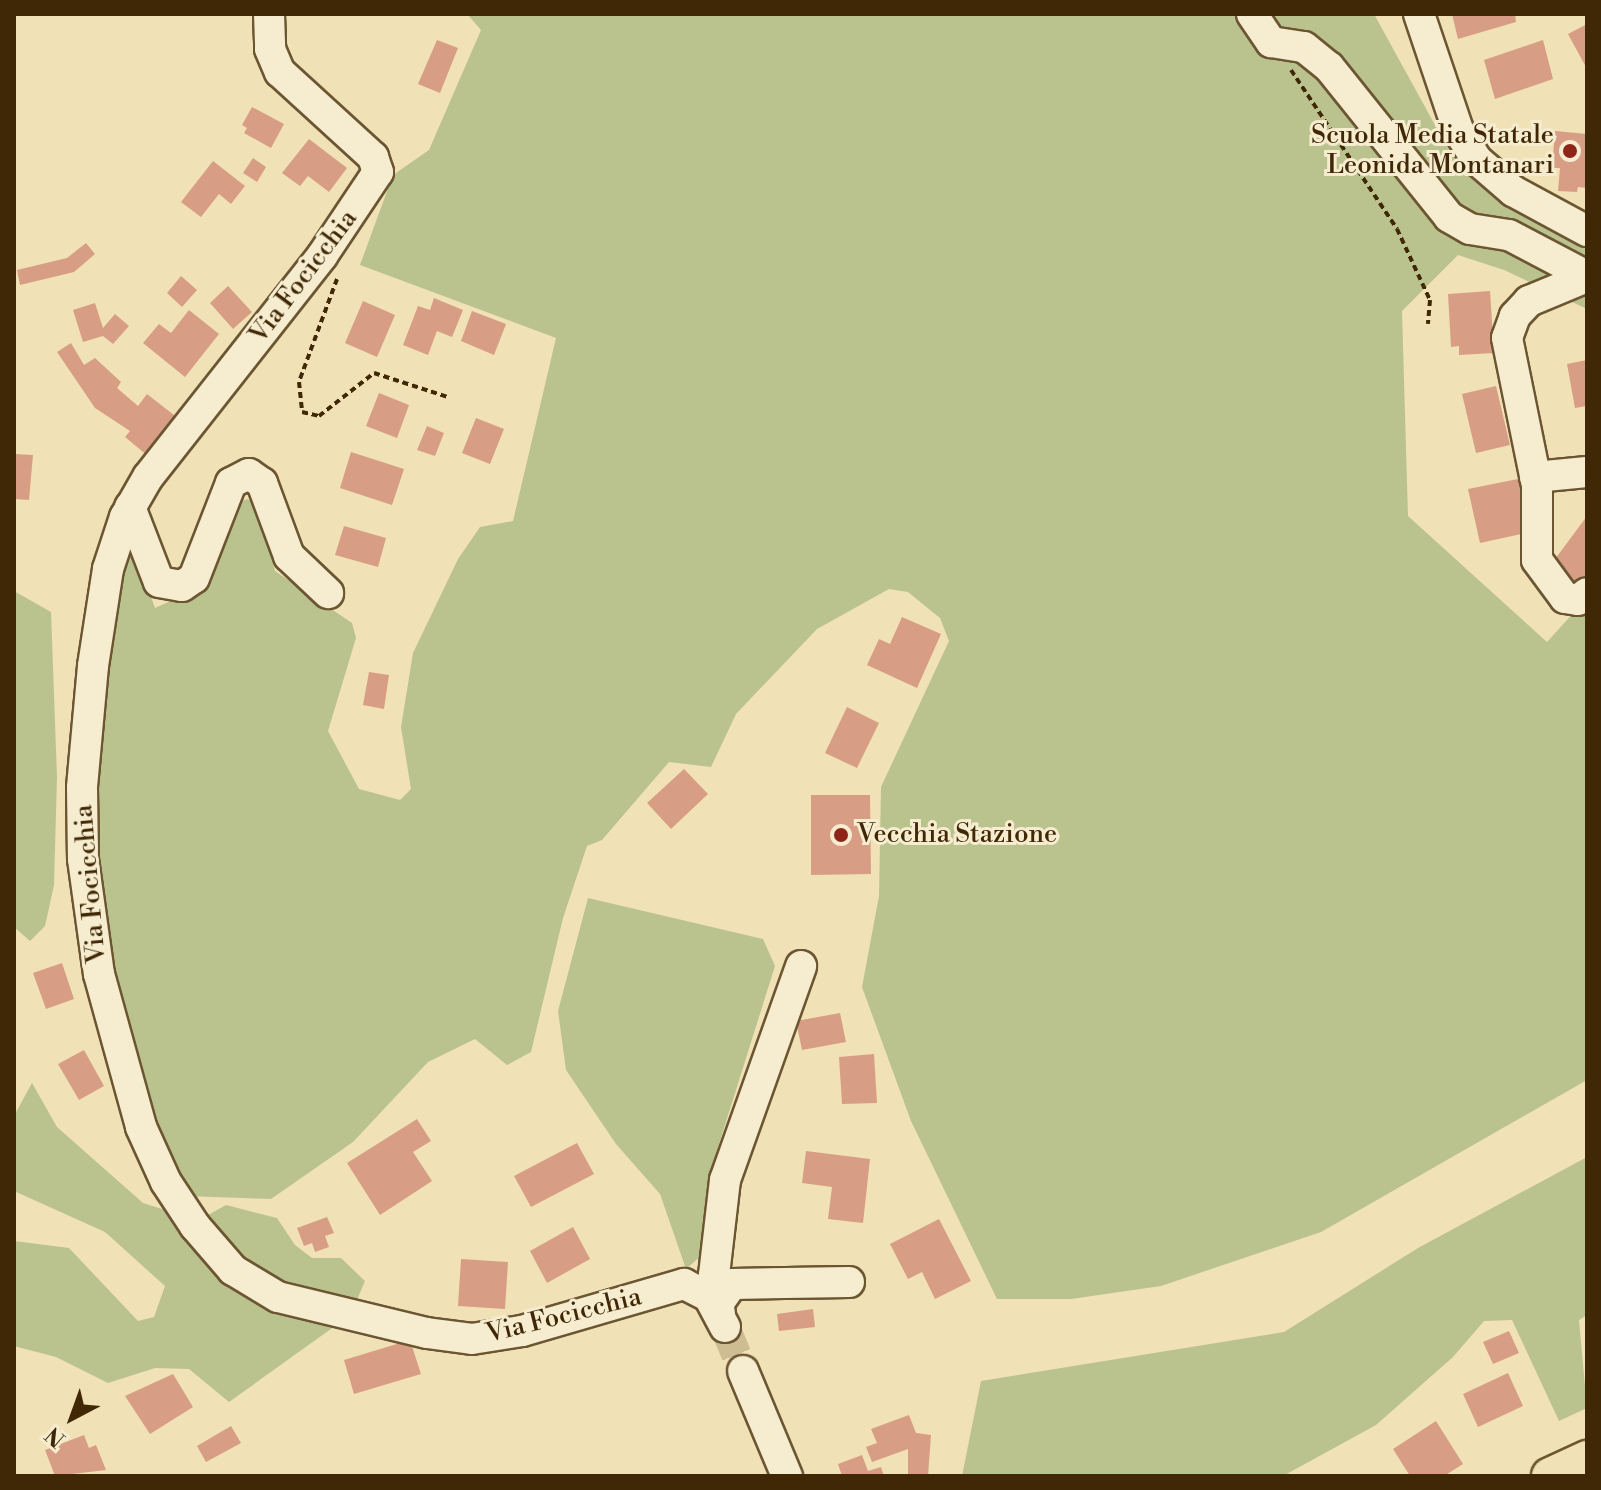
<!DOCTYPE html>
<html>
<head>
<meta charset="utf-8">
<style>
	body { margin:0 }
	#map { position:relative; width:1601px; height:1490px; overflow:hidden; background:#f1e1b6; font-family:"Libre Bodoni",serif }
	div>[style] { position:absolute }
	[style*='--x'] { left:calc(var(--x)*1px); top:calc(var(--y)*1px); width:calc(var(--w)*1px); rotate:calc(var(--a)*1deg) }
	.green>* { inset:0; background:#bac38e }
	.building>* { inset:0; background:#d79e85 }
	.minor-tunnel>* { height:30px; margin-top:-15px; transform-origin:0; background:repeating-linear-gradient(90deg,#cebc93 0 30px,transparent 0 45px) }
	.path>* { height:4px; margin-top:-2px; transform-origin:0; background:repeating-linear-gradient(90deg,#402806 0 6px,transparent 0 10px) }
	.roads { filter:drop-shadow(2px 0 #6c5632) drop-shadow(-2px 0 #6c5632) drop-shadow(0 2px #6c5632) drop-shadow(0 -2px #6c5632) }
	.minor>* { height:30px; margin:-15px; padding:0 15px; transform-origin:15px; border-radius:15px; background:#f6ecd0 }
	.major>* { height:36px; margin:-18px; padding:0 18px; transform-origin:18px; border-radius:18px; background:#f1e1b6 }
	.dots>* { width:22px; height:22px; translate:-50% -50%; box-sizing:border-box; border:4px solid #f6ecd0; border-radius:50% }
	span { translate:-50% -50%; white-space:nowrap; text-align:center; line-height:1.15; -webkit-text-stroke:6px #f6ecd0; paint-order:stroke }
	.poi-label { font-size:26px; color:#402806 }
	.right { translate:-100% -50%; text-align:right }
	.left { translate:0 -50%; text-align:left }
	.street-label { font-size:26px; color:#402806 }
	.frame { position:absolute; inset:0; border:16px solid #402806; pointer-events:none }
	.north { position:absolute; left:32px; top:1378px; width:80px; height:80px; -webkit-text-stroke:6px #f6ecd0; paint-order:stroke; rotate:221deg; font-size:22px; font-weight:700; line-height:32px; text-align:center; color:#402806 }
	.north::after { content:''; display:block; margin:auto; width:28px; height:36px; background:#402806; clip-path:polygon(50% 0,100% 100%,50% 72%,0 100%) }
</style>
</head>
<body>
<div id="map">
	<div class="green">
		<div style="clip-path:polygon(467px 14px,1374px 14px,1452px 156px,1510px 208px,1587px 248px,1587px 309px,1504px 270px,1458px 255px,1402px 311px,1408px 516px,1547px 642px,1587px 598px,1587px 1080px,1321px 1232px,1161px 1286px,1071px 1299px,997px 1299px,911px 1121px,862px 987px,879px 896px,881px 787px,949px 641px,940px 618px,908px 592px,889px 589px,817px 629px,736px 714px,711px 767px,669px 762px,602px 840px,587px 846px,563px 918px,531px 1052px,507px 1065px,475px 1039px,428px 1062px,353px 1142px,271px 1199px,185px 1196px,156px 1149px,95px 903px,92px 776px,107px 617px,126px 550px,136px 555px,155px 608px,186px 594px,235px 504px,247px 499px,258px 504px,275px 571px,352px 623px,356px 638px,328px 731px,359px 789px,400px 800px,411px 789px,401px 727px,413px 653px,458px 559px,480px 527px,513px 521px,556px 338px,360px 265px,393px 175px,429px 150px,481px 30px)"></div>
		<div style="clip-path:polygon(14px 591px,51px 612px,57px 777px,54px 885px,45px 926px,30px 941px,14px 927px)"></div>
		<div style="clip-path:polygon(588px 898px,763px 939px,775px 966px,708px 1179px,702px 1255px,686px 1269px,660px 1194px,616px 1144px,566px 1070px,558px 1011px)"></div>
		<div style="clip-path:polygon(32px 1083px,57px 1127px,143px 1203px,175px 1213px,245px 1289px,335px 1326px,229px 1402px,189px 1369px,155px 1368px,108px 1383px,56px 1357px,14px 1346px,14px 1241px,69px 1248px,138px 1321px,154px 1317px,165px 1286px,105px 1232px,14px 1191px,14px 1116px)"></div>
		<div style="clip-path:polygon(1587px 1157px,1587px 1315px,1579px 1320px,1587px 1408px,1559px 1421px,1512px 1320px,1484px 1321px,1453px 1357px,1376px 1425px,1283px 1476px,962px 1476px,981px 1381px,1284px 1332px,1418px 1248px)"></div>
		<div style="clip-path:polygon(226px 1205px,277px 1218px,295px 1245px,312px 1258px,341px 1258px,365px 1281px,354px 1307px,291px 1295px,249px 1269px,216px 1234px,208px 1215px)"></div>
	</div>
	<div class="building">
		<div style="clip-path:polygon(1452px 14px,1515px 14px,1516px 22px,1458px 39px)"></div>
		<div style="clip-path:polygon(1587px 24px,1587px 69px,1568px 34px)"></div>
		<div style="clip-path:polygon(437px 40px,458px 48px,440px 93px,418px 84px)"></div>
		<div style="clip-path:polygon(1543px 40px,1553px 79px,1495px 99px,1484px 60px)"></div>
		<div style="clip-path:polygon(252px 107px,284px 124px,271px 148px,244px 133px,247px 128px,242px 125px)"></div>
		<div style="clip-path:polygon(1555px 131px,1587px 134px,1587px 188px,1578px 187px,1577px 192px,1558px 191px,1560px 168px,1552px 168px)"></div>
		<div style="clip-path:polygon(309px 139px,347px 168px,329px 192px,308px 176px,300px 186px,282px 173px)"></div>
		<div style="clip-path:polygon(253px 158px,266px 167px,257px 182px,243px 173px)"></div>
		<div style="clip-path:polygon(213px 161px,245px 186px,231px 204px,219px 194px,201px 217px,181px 202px)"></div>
		<div style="clip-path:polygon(86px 243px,95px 254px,74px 272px,20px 285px,17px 270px,67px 258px)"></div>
		<div style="clip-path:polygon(181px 276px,197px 290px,182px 307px,167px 293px)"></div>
		<div style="clip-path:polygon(228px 286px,252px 312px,233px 329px,210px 303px)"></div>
		<div style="clip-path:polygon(1490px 291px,1494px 353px,1459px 355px,1459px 346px,1451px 347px,1448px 294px)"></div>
		<div style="clip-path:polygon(434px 298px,463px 310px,452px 337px,437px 331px,428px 355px,403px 345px,418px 306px,430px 310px)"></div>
		<div style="clip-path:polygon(363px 301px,395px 315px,377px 357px,345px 343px)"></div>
		<div style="clip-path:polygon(95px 303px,103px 328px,115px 314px,129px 326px,113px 344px,103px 336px,83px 342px,73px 310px)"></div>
		<div style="clip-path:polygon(189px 310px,219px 334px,185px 377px,143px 343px,159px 324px,171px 333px)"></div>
		<div style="clip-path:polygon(472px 311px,506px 324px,494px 355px,461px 341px)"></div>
		<div style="clip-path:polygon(71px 343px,84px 365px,95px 358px,121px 382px,117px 388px,138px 406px,147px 394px,179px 419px,148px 456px,125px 437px,130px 431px,95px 408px,57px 352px)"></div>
		<div style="clip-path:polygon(1587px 360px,1587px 406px,1575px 408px,1567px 364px)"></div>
		<div style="clip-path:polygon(1496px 386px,1510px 445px,1476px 453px,1462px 394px)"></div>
		<div style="clip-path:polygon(379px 393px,409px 405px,397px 438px,366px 426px)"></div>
		<div style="clip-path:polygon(476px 418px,504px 429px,490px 464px,462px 453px)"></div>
		<div style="clip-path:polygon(427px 426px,444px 433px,435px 456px,417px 450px)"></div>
		<div style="clip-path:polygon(351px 452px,404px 469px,392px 505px,340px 488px)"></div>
		<div style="clip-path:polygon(14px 454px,33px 455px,29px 500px,14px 499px)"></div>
		<div style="clip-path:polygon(1518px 479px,1530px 532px,1480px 543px,1468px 489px)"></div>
		<div style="clip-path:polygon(1587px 516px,1587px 575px,1574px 590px,1547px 570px)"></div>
		<div style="clip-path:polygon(344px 526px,386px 538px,378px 567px,335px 555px)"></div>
		<div style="clip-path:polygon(902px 617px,941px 634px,917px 688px,867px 665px,879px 639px,890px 644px)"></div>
		<div style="clip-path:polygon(369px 672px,389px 675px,384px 709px,363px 705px)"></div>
		<div style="clip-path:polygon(847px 707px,879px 723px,857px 768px,825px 753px)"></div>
		<div style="clip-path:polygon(684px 769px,708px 794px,671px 829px,647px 803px)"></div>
		<div style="clip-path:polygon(811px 795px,870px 795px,871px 874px,811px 875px)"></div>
		<div style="clip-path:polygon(62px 963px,74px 999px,46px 1009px,33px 973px)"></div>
		<div style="clip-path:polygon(840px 1013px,846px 1042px,802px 1050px,796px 1021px)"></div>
		<div style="clip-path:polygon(84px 1050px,104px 1086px,79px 1100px,58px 1064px)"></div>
		<div style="clip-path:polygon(874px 1054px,877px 1103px,842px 1104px,839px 1057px)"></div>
		<div style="clip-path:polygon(417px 1119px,431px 1141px,413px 1152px,432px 1181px,380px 1215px,347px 1163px)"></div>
		<div style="clip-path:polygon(577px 1143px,594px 1174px,531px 1207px,514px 1176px)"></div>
		<div style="clip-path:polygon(806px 1151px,870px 1159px,863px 1223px,828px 1219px,832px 1187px,802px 1183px)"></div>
		<div style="clip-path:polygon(327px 1217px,334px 1233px,325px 1236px,329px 1247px,315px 1252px,312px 1243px,304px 1246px,297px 1228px)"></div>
		<div style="clip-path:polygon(939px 1219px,971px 1281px,935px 1299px,922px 1272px,908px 1279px,890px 1244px)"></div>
		<div style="clip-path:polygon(573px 1227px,590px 1259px,547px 1283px,530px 1251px)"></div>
		<div style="clip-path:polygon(461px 1259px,508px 1262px,505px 1309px,458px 1306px)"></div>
		<div style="clip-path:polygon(813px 1309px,815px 1327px,779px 1331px,777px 1314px)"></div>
		<div style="clip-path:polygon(1509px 1331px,1519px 1353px,1493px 1364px,1483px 1342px)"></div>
		<div style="clip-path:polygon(410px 1340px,421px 1374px,354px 1394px,344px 1360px)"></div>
		<div style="clip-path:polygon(1508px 1373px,1523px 1406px,1478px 1427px,1463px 1394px)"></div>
		<div style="clip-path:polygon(173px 1374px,193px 1407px,150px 1434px,125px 1396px)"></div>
		<div style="clip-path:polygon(909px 1415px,916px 1433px,931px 1435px,928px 1476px,908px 1476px,908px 1449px,872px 1462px,866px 1447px,877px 1443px,871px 1429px)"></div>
		<div style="clip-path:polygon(1436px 1421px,1463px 1464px,1444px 1476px,1410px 1476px,1393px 1449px)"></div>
		<div style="clip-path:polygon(231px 1426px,241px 1443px,206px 1462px,197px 1446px)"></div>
		<div style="clip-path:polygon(84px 1435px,89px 1448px,96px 1445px,106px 1470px,55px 1476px,45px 1450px)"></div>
		<div style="clip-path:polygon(862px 1455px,868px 1471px,881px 1467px,884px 1476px,842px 1476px,838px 1464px)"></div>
	</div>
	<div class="minor-tunnel">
		<div style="--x:725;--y:1327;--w:48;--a:67.8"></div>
	</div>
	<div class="path">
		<div style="--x:1291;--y:70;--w:191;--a:56.3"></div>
		<div style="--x:1397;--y:229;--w:78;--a:65.1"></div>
		<div style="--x:1430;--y:300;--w:24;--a:95"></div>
		<div style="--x:337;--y:279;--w:110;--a:110.3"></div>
		<div style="--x:299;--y:382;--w:30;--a:84"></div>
		<div style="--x:302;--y:412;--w:17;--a:13"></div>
		<div style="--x:319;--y:416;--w:70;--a:-38"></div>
		<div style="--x:374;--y:373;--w:78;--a:18"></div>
	</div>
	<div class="roads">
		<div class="minor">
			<div style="--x:269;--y:14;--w:35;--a:88"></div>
			<div style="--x:270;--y:49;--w:25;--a:67"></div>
			<div style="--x:280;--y:72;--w:126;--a:42.4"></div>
			<div style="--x:373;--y:157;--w:16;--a:72"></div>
			<div style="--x:378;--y:172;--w:101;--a:123.7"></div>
			<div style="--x:322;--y:256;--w:281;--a:128.2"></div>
			<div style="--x:148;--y:477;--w:46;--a:119.9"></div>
			<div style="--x:125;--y:517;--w:55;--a:108.1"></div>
			<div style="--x:108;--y:569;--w:98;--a:98.8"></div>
			<div style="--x:93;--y:666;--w:122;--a:95.2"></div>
			<div style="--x:82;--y:788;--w:71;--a:89.2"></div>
			<div style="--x:83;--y:859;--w:116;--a:82.1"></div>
			<div style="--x:99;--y:974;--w:159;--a:74.6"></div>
			<div style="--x:141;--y:1127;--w:60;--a:65.6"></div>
			<div style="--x:166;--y:1182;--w:53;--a:56.6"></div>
			<div style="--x:195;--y:1226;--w:58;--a:49.2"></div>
			<div style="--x:233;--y:1270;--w:52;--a:31"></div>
			<div style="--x:278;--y:1297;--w:153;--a:13.6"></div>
			<div style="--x:427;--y:1333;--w:45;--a:7.6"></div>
			<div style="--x:472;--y:1339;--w:51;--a:-9.1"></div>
			<div style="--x:522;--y:1331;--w:169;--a:-16.2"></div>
			<div style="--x:684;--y:1284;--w:28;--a:27"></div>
			<div style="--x:709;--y:1297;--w:34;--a:62"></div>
			<div style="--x:1252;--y:14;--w:34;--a:56"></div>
			<div style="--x:1271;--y:42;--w:33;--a:9"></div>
			<div style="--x:1304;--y:47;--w:32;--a:39"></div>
			<div style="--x:1329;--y:67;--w:192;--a:51.3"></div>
			<div style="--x:1449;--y:217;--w:24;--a:30"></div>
			<div style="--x:1470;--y:229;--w:39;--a:9"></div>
			<div style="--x:1509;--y:235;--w:88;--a:27.7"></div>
			<div style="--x:1419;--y:14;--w:122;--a:71.4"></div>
			<div style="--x:1458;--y:130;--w:36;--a:58"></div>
			<div style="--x:1477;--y:160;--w:48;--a:40.7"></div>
			<div style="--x:1513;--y:191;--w:84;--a:28.4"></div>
			<div style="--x:1587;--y:277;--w:63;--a:157.5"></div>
			<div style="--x:1529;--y:301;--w:21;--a:133"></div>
			<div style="--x:1515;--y:316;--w:23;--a:110"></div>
			<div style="--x:1507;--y:338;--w:151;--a:78.5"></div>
			<div style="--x:1537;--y:486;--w:74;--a:90"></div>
			<div style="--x:1537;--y:560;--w:47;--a:53.6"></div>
			<div style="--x:1565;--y:598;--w:13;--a:9"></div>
			<div style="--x:1578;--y:600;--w:11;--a:-38"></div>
			<div style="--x:1535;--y:477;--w:52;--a:-5.5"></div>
			<div style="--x:130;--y:507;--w:80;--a:68.9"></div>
			<div style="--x:159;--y:582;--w:23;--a:10"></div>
			<div style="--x:182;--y:586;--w:14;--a:-34"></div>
			<div style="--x:194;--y:578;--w:102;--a:-68.7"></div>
			<div style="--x:231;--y:483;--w:20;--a:-27"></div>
			<div style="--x:249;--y:474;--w:16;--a:35"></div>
			<div style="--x:262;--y:483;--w:78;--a:69.7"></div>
			<div style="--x:289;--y:556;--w:54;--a:43.5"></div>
			<div style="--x:718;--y:1304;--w:24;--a:-55"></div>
			<div style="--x:732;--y:1284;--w:117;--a:-1"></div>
			<div style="--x:720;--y:1314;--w:39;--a:-99"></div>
			<div style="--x:714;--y:1275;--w:96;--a:-83.4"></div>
			<div style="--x:725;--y:1180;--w:227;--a:-70.4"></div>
			<div style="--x:743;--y:1371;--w:114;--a:67.3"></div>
		</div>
		<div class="major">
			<div style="--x:1550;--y:1476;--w:41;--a:-24.7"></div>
		</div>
	</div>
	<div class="dots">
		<div style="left:1570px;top:151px;background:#8f2418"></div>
		<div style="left:841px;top:835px;background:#8f2418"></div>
	</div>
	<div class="poi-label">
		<span class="right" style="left:1554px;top:151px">Scuola Media Statale<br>Leonida Montanari</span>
		<span class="left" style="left:857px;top:835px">Vecchia Stazione</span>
	</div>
	<div class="street-label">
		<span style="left:304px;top:277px;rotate:-53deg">Via Focicchia</span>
		<span style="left:91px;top:884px;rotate:-95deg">Via Focicchia</span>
		<span style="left:564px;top:1316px;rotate:-14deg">Via Focicchia</span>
	</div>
	<div class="frame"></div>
	<div class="north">N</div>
</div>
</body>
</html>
